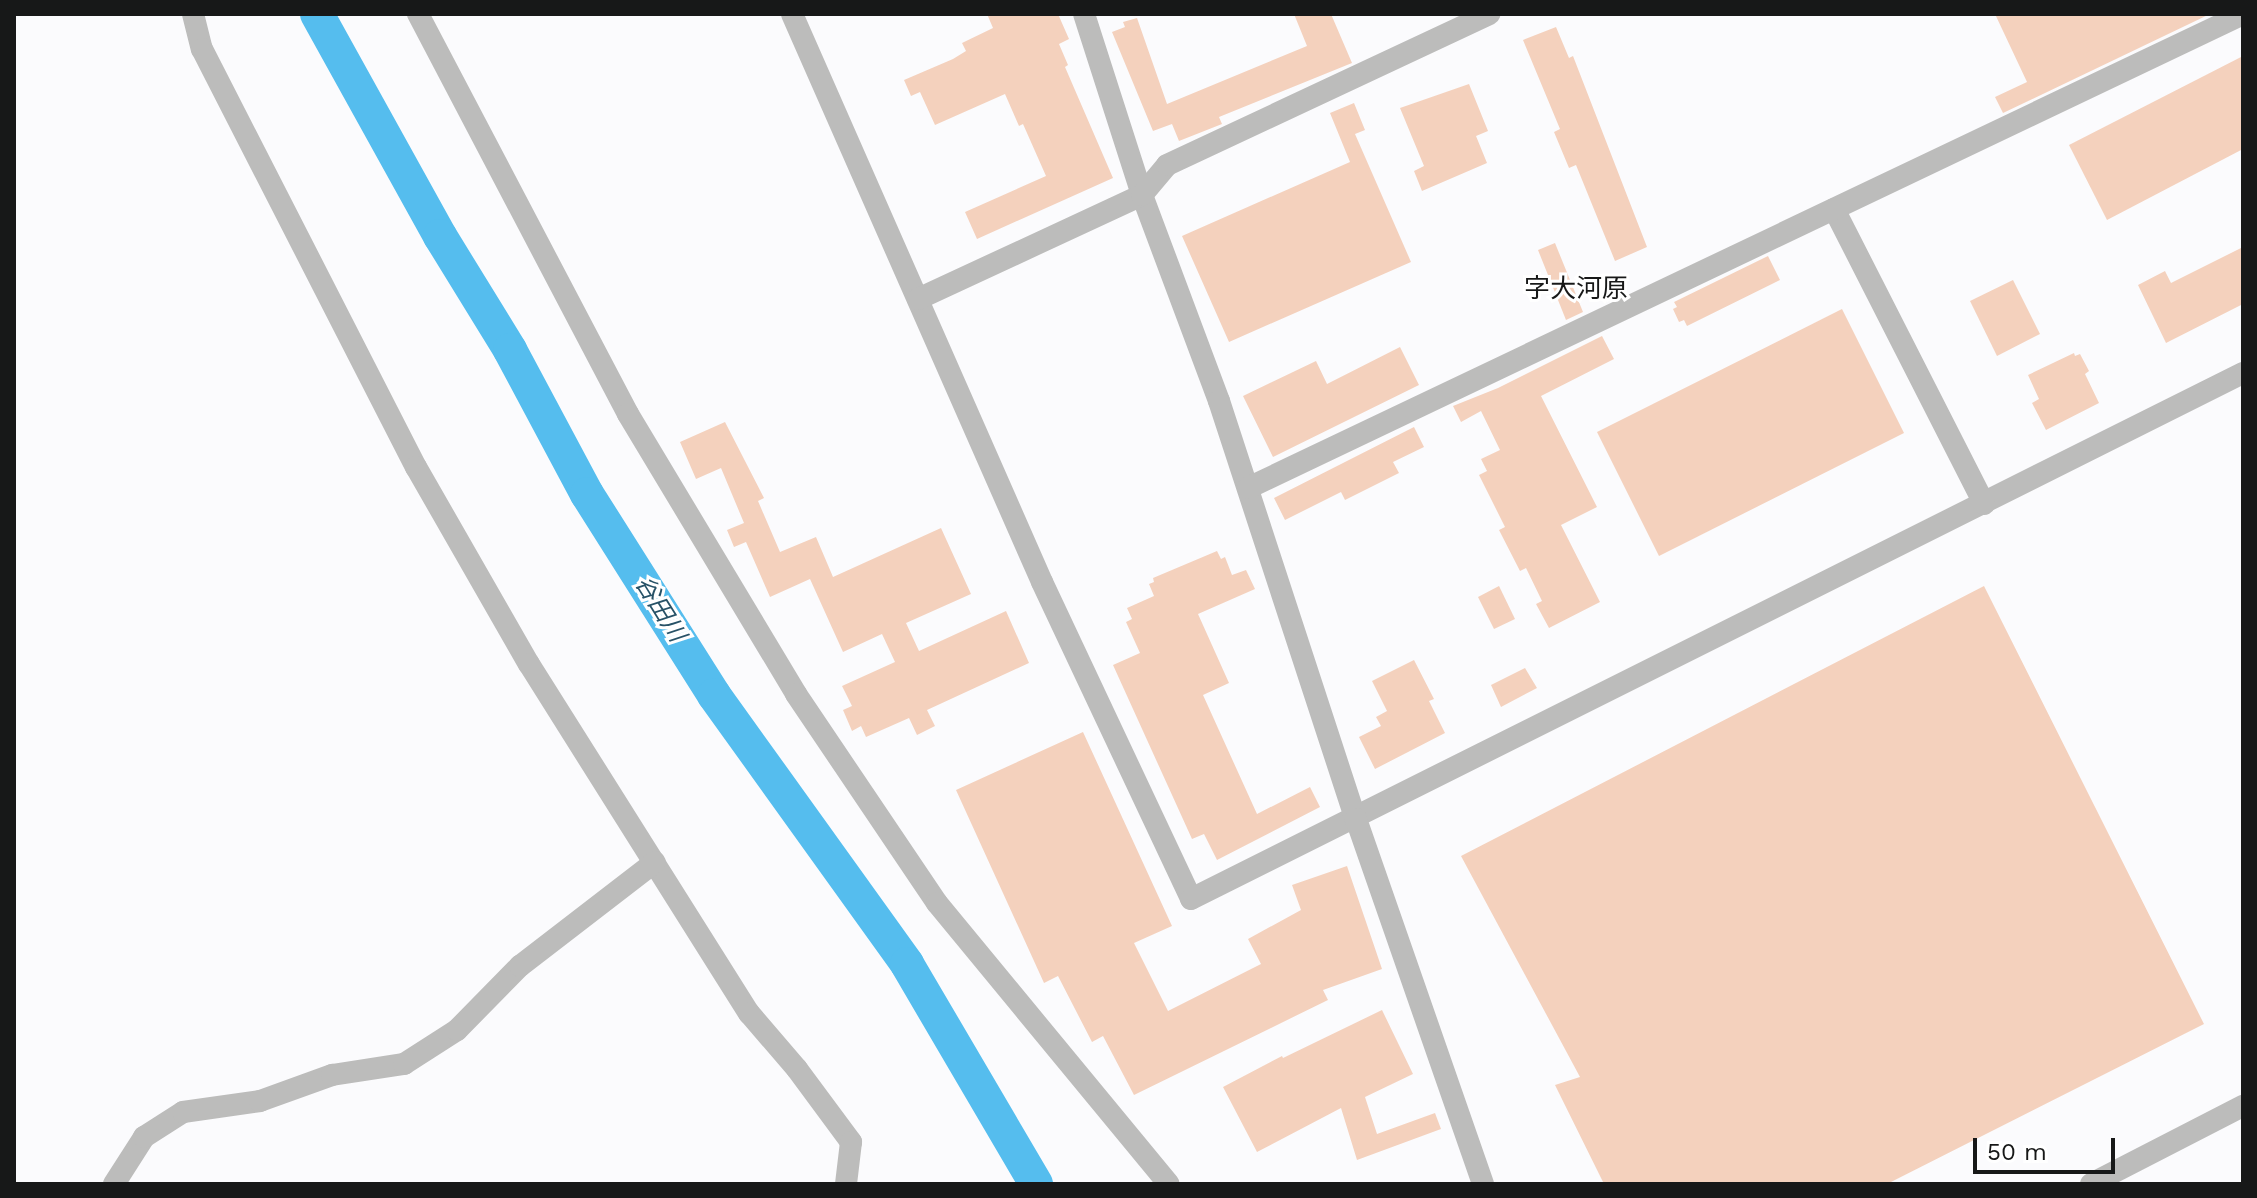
<!DOCTYPE html>
<html>
<head>
<meta charset="utf-8">
<style>
	body { margin:0 }
	#map { position:relative; width:2257px; height:1198px; overflow:hidden; background:#fbfbfd; font-family:"Work Sans","Noto Sans JP",sans-serif }
	div>[style] { position:absolute }
	[style*='--x'] { left:calc(var(--x)*1px); top:calc(var(--y)*1px); width:calc(var(--w)*1px); rotate:calc(var(--a)*1deg) }
	.river>* { height:34px; margin:-17px; padding:0 17px; transform-origin:17px; border-radius:17px; background:#55bdee }
	.building>* { inset:0; background:#f4d1bd }
	.minor>* { height:22px; margin:-11px; padding:0 11px; transform-origin:11px; border-radius:11px; background:#bcbcbb }
	span { translate:-50% -50%; white-space:nowrap; text-align:center; line-height:1.15; -webkit-text-stroke:6px #fff; paint-order:stroke }
	.water-label { font-size:24px; color:#275267; font-style:italic }
	.quarter-label { font-size:26px; color:#171818 }
	.frame { position:absolute; inset:0; border:16px solid #171818; pointer-events:none }
	.scale { position:absolute; left:1973px; top:1138px; width:142px; height:36px; box-sizing:border-box; border:4px solid #171818; border-top:0; padding-left:10px; font-size:24px; line-height:28px; white-space:nowrap; color:#171818; -webkit-text-stroke:6px #fff; paint-order:stroke }
</style>
</head>
<body>
<div id="map">
	<div class="river">
		<div style="--x:317;--y:14;--w:254;--a:61"></div>
		<div style="--x:440;--y:236;--w:134;--a:58.4"></div>
		<div style="--x:510;--y:350;--w:163;--a:61.9"></div>
		<div style="--x:587;--y:494;--w:238;--a:57.7"></div>
		<div style="--x:714;--y:695;--w:331;--a:54.3"></div>
		<div style="--x:907;--y:964;--w:255;--a:59.6"></div>
	</div>
	<div class="building">
		<div style="clip-path:polygon(987px 14px,1058px 14px,1069px 39px,1059px 44px,1068px 65px,1065px 67px,1113px 178px,977px 239px,965px 212px,1046px 176px,1023px 124px,1019px 126px,1005px 94px,935px 125px,920px 92px,911px 96px,904px 80px,953px 59px,966px 51px,962px 43px,993px 28px)"></div>
		<div style="clip-path:polygon(1294px 14px,1331px 14px,1352px 63px,1219px 117px,1222px 124px,1179px 141px,1172px 124px,1153px 131px,1112px 32px,1125px 27px,1123px 22px,1137px 18px,1167px 104px,1307px 46px)"></div>
		<div style="clip-path:polygon(1995px 14px,2210px 14px,2003px 113px,1995px 97px,2027px 82px)"></div>
		<div style="clip-path:polygon(1556px 27px,1569px 58px,1573px 56px,1647px 247px,1615px 261px,1576px 165px,1569px 168px,1554px 132px,1560px 129px,1523px 40px)"></div>
		<div style="clip-path:polygon(2243px 56px,2243px 149px,2107px 220px,2069px 145px)"></div>
		<div style="clip-path:polygon(1469px 84px,1488px 131px,1476px 136px,1487px 163px,1422px 191px,1414px 171px,1424px 166px,1400px 108px)"></div>
		<div style="clip-path:polygon(1354px 103px,1365px 130px,1355px 134px,1411px 262px,1229px 342px,1182px 236px,1350px 162px,1330px 113px)"></div>
		<div style="clip-path:polygon(1555px 243px,1583px 312px,1566px 320px,1538px 250px)"></div>
		<div style="clip-path:polygon(2243px 247px,2243px 304px,2166px 343px,2138px 285px,2165px 271px,2171px 283px)"></div>
		<div style="clip-path:polygon(1768px 256px,1780px 280px,1687px 326px,1684px 320px,1679px 322px,1673px 309px,1677px 307px,1674px 302px)"></div>
		<div style="clip-path:polygon(2013px 280px,2040px 334px,1997px 356px,1970px 301px)"></div>
		<div style="clip-path:polygon(1842px 309px,1904px 433px,1659px 556px,1597px 432px)"></div>
		<div style="clip-path:polygon(1602px 336px,1614px 359px,1541px 396px,1597px 507px,1561px 525px,1600px 602px,1549px 628px,1536px 604px,1542px 601px,1526px 568px,1520px 571px,1499px 530px,1505px 527px,1479px 475px,1487px 471px,1481px 459px,1500px 450px,1481px 411px,1461px 422px,1453px 406px,1498px 388px)"></div>
		<div style="clip-path:polygon(1400px 347px,1419px 385px,1273px 457px,1243px 396px,1316px 361px,1327px 384px)"></div>
		<div style="clip-path:polygon(2074px 353px,2075px 356px,2080px 354px,2089px 371px,2085px 374px,2099px 403px,2046px 430px,2032px 403px,2039px 399px,2028px 375px)"></div>
		<div style="clip-path:polygon(725px 422px,764px 498px,758px 501px,780px 552px,816px 537px,833px 577px,941px 528px,971px 594px,906px 623px,919px 651px,1006px 611px,1029px 663px,927px 710px,935px 726px,917px 735px,909px 718px,866px 737px,861px 726px,852px 731px,843px 710px,852px 706px,842px 686px,895px 662px,882px 634px,843px 652px,810px 579px,770px 597px,746px 542px,734px 547px,727px 530px,744px 523px,721px 468px,696px 479px,680px 442px)"></div>
		<div style="clip-path:polygon(1414px 427px,1424px 447px,1393px 462px,1399px 473px,1345px 500px,1341px 492px,1285px 520px,1274px 498px)"></div>
		<div style="clip-path:polygon(1217px 551px,1221px 559px,1225px 557px,1232px 575px,1246px 570px,1255px 589px,1198px 614px,1229px 683px,1203px 695px,1257px 814px,1310px 787px,1320px 807px,1217px 860px,1204px 834px,1192px 839px,1113px 665px,1140px 653px,1126px 622px,1132px 619px,1127px 608px,1154px 596px,1149px 584px,1154px 582px,1153px 578px)"></div>
		<div style="clip-path:polygon(1499px 586px,1515px 619px,1494px 629px,1478px 597px)"></div>
		<div style="clip-path:polygon(1984px 586px,2204px 1024px,1887px 1184px,1604px 1184px,1555px 1085px,1580px 1077px,1461px 856px)"></div>
		<div style="clip-path:polygon(1414px 660px,1434px 699px,1429px 701px,1445px 733px,1375px 769px,1359px 737px,1381px 726px,1376px 717px,1387px 711px,1372px 681px)"></div>
		<div style="clip-path:polygon(1525px 668px,1537px 688px,1501px 707px,1491px 685px)"></div>
		<div style="clip-path:polygon(1083px 732px,1172px 926px,1134px 943px,1168px 1011px,1261px 964px,1248px 939px,1301px 910px,1292px 885px,1347px 866px,1382px 969px,1323px 990px,1328px 1000px,1134px 1095px,1103px 1036px,1092px 1042px,1058px 976px,1044px 983px,956px 790px)"></div>
		<div style="clip-path:polygon(1382px 1010px,1413px 1074px,1365px 1097px,1377px 1134px,1435px 1113px,1441px 1129px,1357px 1160px,1341px 1108px,1257px 1152px,1223px 1087px,1282px 1056px,1283px 1058px)"></div>
	</div>
	<div class="minor">
		<div style="--x:193;--y:14;--w:36;--a:76"></div>
		<div style="--x:202;--y:49;--w:470;--a:62.9"></div>
		<div style="--x:416;--y:467;--w:227;--a:60.2"></div>
		<div style="--x:529;--y:664;--w:413;--a:57.8"></div>
		<div style="--x:749;--y:1013;--w:74;--a:49.4"></div>
		<div style="--x:797;--y:1069;--w:91;--a:53.5"></div>
		<div style="--x:851;--y:1142;--w:42;--a:96.8"></div>
		<div style="--x:418;--y:14;--w:452;--a:62.3"></div>
		<div style="--x:628;--y:414;--w:327;--a:59"></div>
		<div style="--x:796;--y:694;--w:252;--a:56"></div>
		<div style="--x:937;--y:903;--w:364;--a:50.5"></div>
		<div style="--x:792;--y:14;--w:621;--a:66.24"></div>
		<div style="--x:1042;--y:582;--w:350;--a:64.8"></div>
		<div style="--x:1191;--y:899;--w:1176;--a:-26.57"></div>
		<div style="--x:1084;--y:14;--w:190;--a:72.2"></div>
		<div style="--x:1142;--y:195;--w:220;--a:69.5"></div>
		<div style="--x:1219;--y:401;--w:440;--a:71.9"></div>
		<div style="--x:1356;--y:819;--w:386;--a:70.8"></div>
		<div style="--x:1834;--y:209;--w:331;--a:63"></div>
		<div style="--x:918;--y:299;--w:247;--a:-24.9"></div>
		<div style="--x:1142;--y:195;--w:39;--a:-50"></div>
		<div style="--x:1167;--y:165;--w:356;--a:-25.1"></div>
		<div style="--x:1248;--y:488;--w:1102;--a:-25.47"></div>
		<div style="--x:114;--y:1184;--w:56;--a:-57.4"></div>
		<div style="--x:144;--y:1137;--w:46;--a:-32.7"></div>
		<div style="--x:183;--y:1112;--w:78;--a:-8.1"></div>
		<div style="--x:260;--y:1101;--w:77;--a:-19.9"></div>
		<div style="--x:332;--y:1075;--w:73;--a:-8.7"></div>
		<div style="--x:404;--y:1064;--w:63;--a:-32.7"></div>
		<div style="--x:457;--y:1030;--w:90;--a:-45.5"></div>
		<div style="--x:520;--y:966;--w:170;--a:-37.6"></div>
		<div style="--x:2091;--y:1184;--w:171;--a:-27.2"></div>
	</div>
	<div class="water-label">
		<span style="left:660px;top:609px;rotate:58deg">谷田川</span>
	</div>
	<div class="quarter-label">
		<span style="left:1576px;top:289px">字大河原</span>
	</div>
	<div class="frame"></div>
	<div class="scale">50 m</div>
</div>
</body>
</html>
